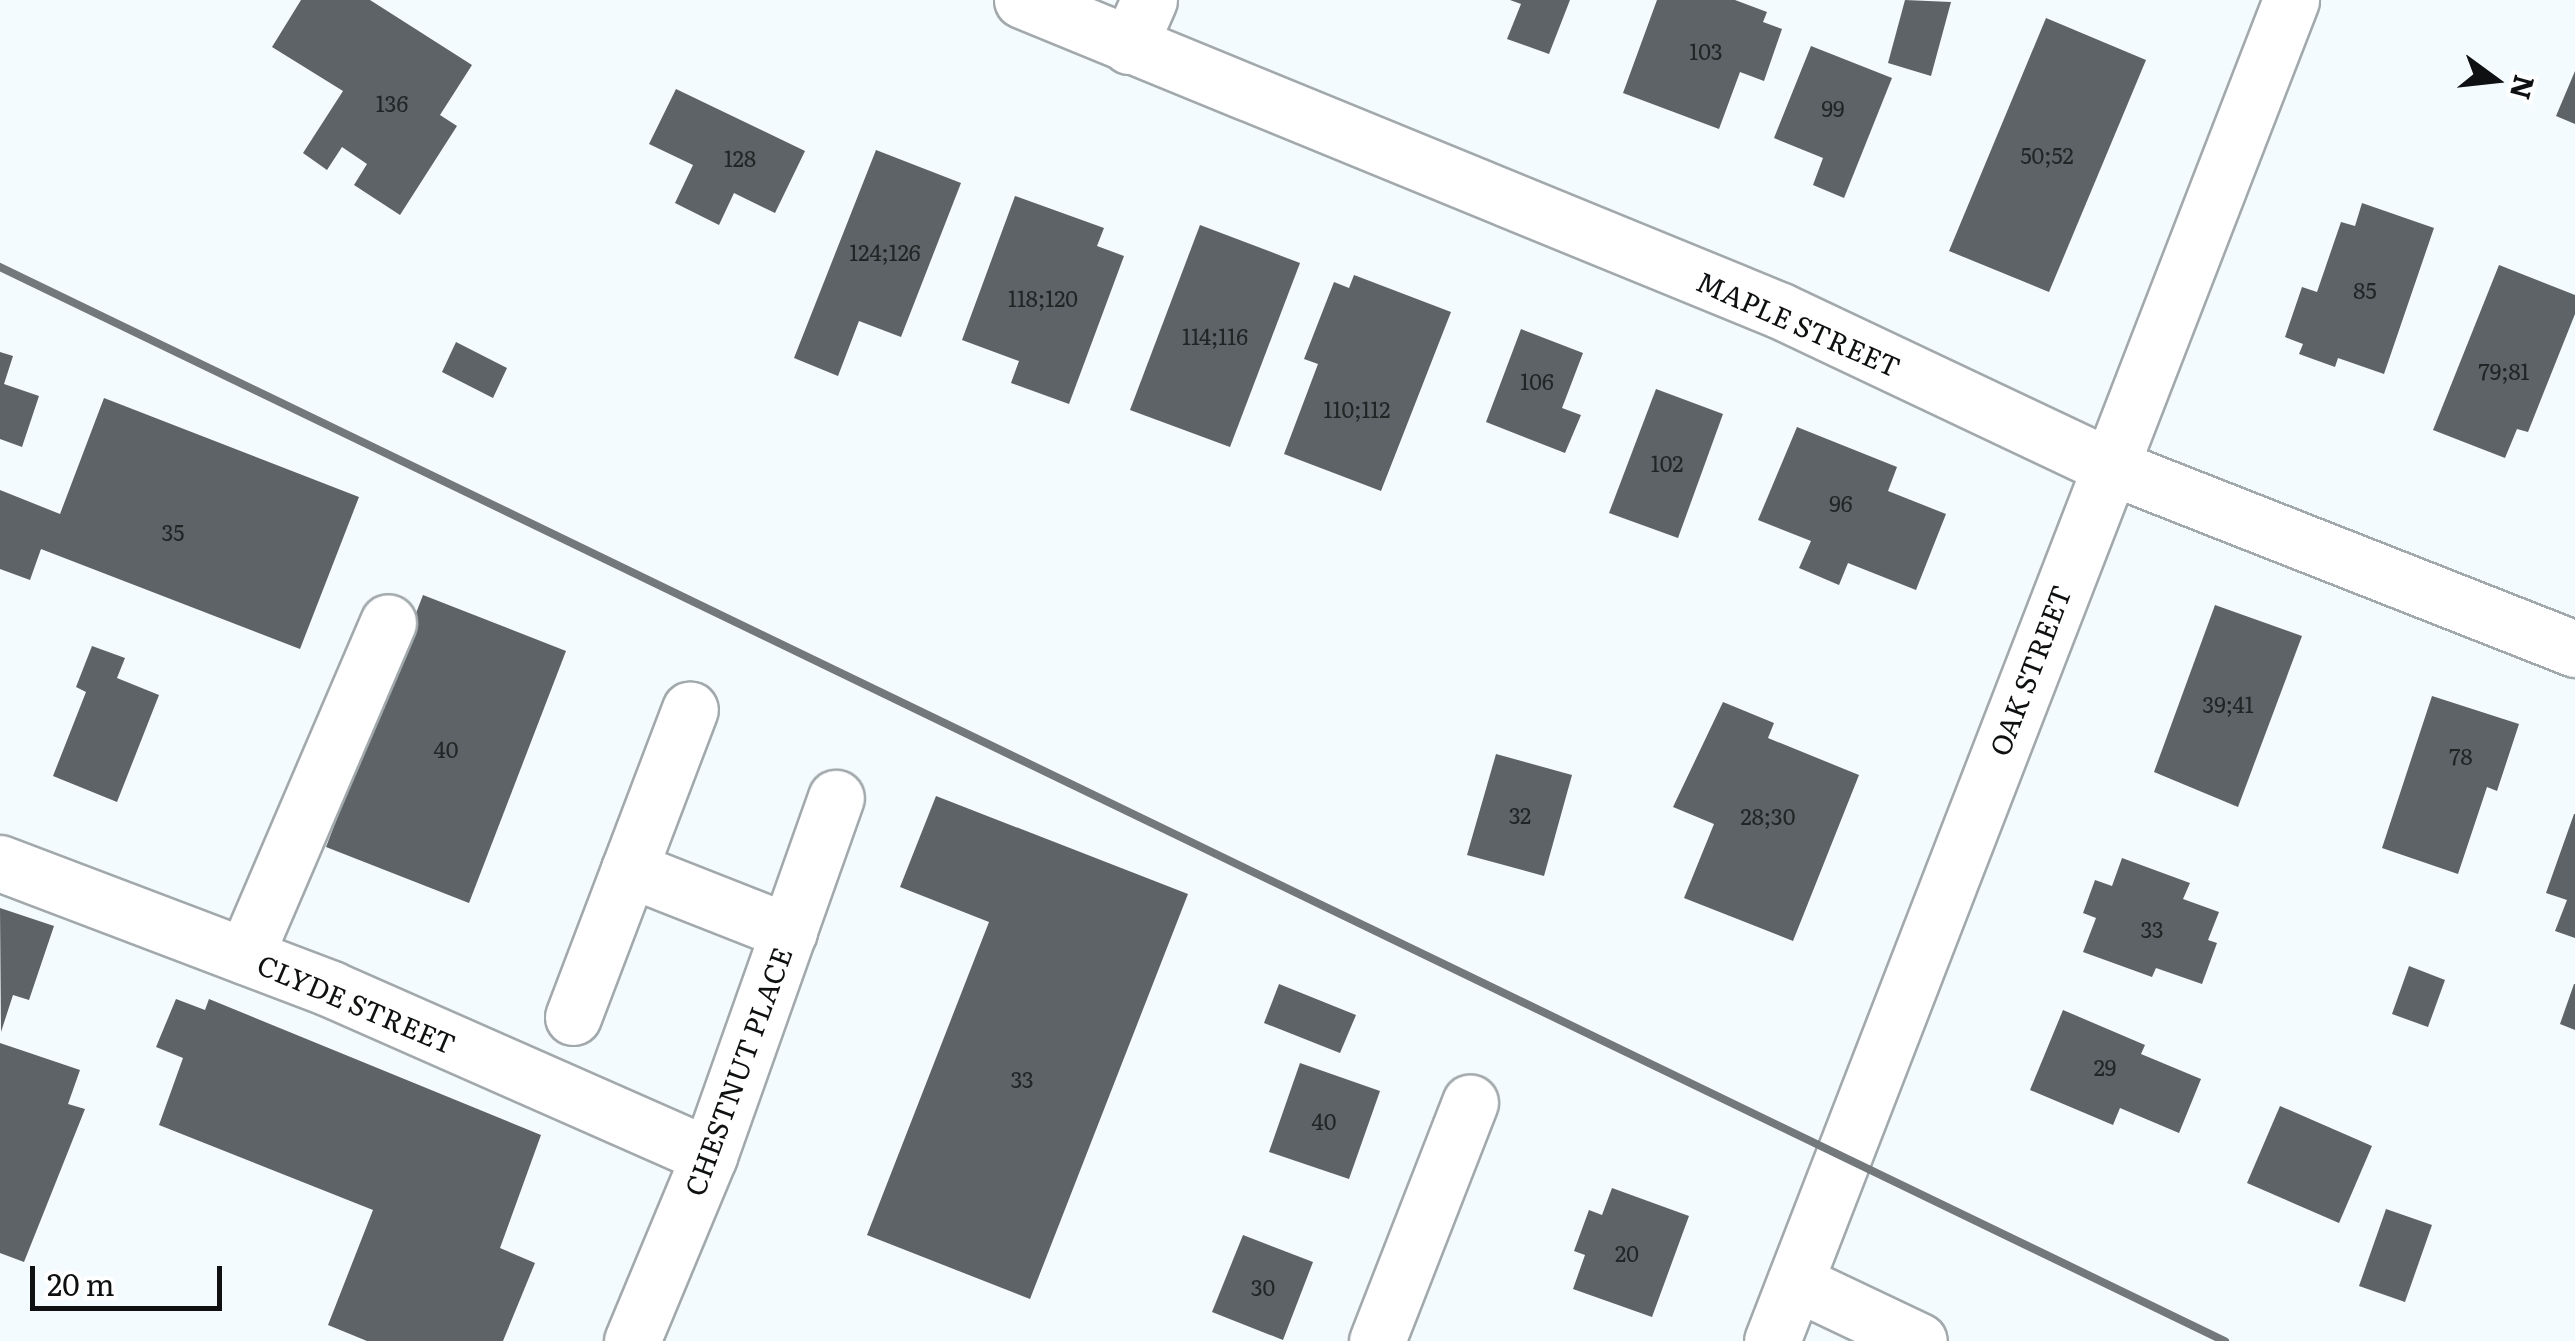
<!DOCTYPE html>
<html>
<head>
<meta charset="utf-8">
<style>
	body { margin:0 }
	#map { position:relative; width:2575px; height:1341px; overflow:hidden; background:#f3fbfe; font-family:Literata,serif }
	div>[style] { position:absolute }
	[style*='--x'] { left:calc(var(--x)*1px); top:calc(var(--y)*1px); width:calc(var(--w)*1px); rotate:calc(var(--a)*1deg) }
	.building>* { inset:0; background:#5d6366 }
	.roads { filter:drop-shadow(2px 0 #a2a9ac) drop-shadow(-2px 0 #a2a9ac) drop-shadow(0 2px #a2a9ac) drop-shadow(0 -2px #a2a9ac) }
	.minor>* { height:55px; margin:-27.5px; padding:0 27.5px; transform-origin:27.5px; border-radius:27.5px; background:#fff }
	.rail>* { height:8px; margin:-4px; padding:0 4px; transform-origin:4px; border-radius:4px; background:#73787a }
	span { translate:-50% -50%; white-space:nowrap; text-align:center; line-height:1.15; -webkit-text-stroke:8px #fff; paint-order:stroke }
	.number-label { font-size:22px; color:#222526 }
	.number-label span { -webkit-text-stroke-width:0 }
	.street-label { font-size:28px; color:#0e1011 }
	.north { position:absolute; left:2445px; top:30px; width:100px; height:100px; -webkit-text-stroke:8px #fff; paint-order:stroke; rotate:105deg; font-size:28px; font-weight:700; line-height:40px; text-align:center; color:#0e1011 }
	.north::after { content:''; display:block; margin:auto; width:35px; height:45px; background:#0e1011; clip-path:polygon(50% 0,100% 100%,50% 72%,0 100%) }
	.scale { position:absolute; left:30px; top:1266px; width:192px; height:45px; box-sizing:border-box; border:5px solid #0e1011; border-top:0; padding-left:12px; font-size:30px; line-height:35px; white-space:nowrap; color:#0e1011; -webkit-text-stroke:8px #fff; paint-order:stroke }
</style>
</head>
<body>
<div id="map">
	<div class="building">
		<div style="clip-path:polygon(301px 0,370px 0,472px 65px,440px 115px,457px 126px,400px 215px,354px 185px,367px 164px,342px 147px,327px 170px,303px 153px,343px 91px,272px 47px)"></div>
		<div style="clip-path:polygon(1510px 0,1570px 0,1549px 54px,1507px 39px,1521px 4px)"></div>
		<div style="clip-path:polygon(1657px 0,1735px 0,1767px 12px,1763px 22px,1782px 29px,1764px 81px,1740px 72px,1719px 129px,1623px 93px)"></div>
		<div style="clip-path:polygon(1905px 0,1951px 2px,1931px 76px,1888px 63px)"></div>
		<div style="clip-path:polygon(2046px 18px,2146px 60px,2049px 292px,1949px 251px)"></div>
		<div style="clip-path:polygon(1811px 46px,1892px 78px,1844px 198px,1813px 185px,1823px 158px,1774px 138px)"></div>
		<div style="clip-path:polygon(2575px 71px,2575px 124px,2556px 116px)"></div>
		<div style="clip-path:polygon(676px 89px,805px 151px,775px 213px,734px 193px,719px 225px,675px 203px,693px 165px,649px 144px)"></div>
		<div style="clip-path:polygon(876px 150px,961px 183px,901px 337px,859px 321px,838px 376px,794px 358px)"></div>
		<div style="clip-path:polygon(1015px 196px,1104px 228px,1097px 246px,1124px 256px,1069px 404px,1011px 383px,1019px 361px,962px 340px)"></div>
		<div style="clip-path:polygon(2362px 203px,2434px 228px,2384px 374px,2338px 358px,2335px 367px,2299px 354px,2303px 344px,2285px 337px,2302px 287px,2317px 292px,2341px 222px,2355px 226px)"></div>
		<div style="clip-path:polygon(1200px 225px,1300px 263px,1230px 447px,1130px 410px)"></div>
		<div style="clip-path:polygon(2499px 265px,2575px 295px,2575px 314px,2528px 432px,2517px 429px,2505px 458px,2433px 430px)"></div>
		<div style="clip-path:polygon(1354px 275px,1451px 312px,1381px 491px,1284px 454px,1318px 364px,1304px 359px,1334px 282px,1349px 288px)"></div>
		<div style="clip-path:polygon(1521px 329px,1583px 353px,1562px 408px,1581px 415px,1565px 453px,1486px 422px)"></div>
		<div style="clip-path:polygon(456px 342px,507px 368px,493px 398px,442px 372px)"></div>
		<div style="clip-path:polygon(0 352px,13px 356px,4px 384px,39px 396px,22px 447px,0 439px)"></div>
		<div style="clip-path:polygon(1656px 389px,1723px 414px,1678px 538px,1609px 513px)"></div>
		<div style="clip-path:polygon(104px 398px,359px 497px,300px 649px,41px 549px,30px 580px,0 569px,0 490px,60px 514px)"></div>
		<div style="clip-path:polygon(1797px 427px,1897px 467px,1888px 491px,1946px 514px,1916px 590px,1848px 563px,1839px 585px,1799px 568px,1811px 541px,1758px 520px)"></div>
		<div style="clip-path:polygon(423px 595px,566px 651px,469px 903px,326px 847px)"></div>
		<div style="clip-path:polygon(2215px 605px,2302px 636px,2238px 807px,2154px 772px)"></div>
		<div style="clip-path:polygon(92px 646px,125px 658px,117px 678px,159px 695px,117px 802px,53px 776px,86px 692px,76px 687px)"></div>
		<div style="clip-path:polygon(2432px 696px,2519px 724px,2497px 791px,2487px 787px,2458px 874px,2382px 848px)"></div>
		<div style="clip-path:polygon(1723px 702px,1774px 723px,1768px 738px,1859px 775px,1793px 941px,1684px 898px,1714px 824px,1673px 807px)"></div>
		<div style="clip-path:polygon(1496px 754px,1572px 775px,1544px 876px,1467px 855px)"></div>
		<div style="clip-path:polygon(936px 796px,1188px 894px,1030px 1299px,867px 1235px,989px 922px,900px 887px)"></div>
		<div style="clip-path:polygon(2574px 814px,2575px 814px,2575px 938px,2555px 931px,2567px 900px,2546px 893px)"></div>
		<div style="clip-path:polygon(2122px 858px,2190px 883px,2183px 899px,2219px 912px,2208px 940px,2217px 943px,2202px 984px,2156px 968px,2152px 977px,2083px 952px,2096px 918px,2083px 913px,2095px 880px,2112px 886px)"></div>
		<div style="clip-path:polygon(0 908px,54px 926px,29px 1000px,13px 995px,1px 1032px)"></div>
		<div style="clip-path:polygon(2409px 966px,2445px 980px,2428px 1027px,2392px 1014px)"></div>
		<div style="clip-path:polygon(1279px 984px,1356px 1015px,1340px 1053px,1264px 1023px)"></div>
		<div style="clip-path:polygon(2574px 984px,2575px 984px,2575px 1030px,2560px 1024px)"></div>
		<div style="clip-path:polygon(176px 999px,205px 1010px,209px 999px,541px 1135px,500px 1248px,535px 1263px,503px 1341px,367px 1341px,328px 1325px,373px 1210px,159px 1125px,183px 1058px,156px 1047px)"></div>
		<div style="clip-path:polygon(2063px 1010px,2145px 1045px,2141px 1054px,2201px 1079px,2179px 1133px,2120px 1108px,2113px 1125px,2030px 1090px)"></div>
		<div style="clip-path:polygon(0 1043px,80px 1070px,68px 1104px,85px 1109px,24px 1262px,0 1253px)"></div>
		<div style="clip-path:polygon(1300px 1063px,1380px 1091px,1349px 1179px,1269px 1152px)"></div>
		<div style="clip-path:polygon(2280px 1106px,2372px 1146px,2339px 1223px,2247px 1183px)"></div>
		<div style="clip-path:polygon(1612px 1188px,1689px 1216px,1652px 1317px,1573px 1289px,1585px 1255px,1574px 1251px,1589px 1210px,1602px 1215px)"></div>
		<div style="clip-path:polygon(2386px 1209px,2432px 1225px,2405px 1302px,2359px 1286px)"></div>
		<div style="clip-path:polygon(1243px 1235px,1313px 1262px,1283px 1340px,1212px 1312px)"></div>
	</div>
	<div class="roads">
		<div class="minor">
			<div style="--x:1022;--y:0;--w:820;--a:22.28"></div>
			<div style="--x:1781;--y:311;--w:361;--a:25.3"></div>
			<div style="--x:2107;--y:465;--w:503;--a:21.46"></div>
			<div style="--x:1129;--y:46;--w:50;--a:-66.5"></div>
			<div style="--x:0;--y:863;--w:354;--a:20.8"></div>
			<div style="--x:331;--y:989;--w:413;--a:23.8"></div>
			<div style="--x:629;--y:869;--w:172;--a:21.5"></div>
			<div style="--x:245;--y:956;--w:363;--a:-66.8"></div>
			<div style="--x:573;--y:1017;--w:329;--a:-69.2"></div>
			<div style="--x:1795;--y:1282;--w:137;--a:25.4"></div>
			<div style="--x:632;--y:1341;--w:200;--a:-67.4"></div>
			<div style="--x:709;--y:1156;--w:380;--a:-70.5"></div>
			<div style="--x:1377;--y:1341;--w:256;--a:-68.7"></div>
			<div style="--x:1772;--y:1341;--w:1438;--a:-68.84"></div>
		</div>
	</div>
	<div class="rail">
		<div style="--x:0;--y:267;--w:2471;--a:25.77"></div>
	</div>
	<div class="number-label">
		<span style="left:1706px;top:51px">103</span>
		<span style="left:392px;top:103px">136</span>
		<span style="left:1833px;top:108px">99</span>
		<span style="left:2047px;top:155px">50;52</span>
		<span style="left:740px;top:158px">128</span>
		<span style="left:885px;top:252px">124;126</span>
		<span style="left:2365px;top:290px">85</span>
		<span style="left:1043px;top:298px">118;120</span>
		<span style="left:1215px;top:336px">114;116</span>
		<span style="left:2504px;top:371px">79;81</span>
		<span style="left:1537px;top:381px">106</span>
		<span style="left:1357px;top:409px">110;112</span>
		<span style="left:1667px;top:463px">102</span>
		<span style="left:1841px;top:503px">96</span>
		<span style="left:173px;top:532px">35</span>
		<span style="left:2228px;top:704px">39;41</span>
		<span style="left:446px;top:749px">40</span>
		<span style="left:2461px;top:756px">78</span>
		<span style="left:1520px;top:815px">32</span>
		<span style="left:1768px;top:816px">28;30</span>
		<span style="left:2152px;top:929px">33</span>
		<span style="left:2105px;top:1067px">29</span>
		<span style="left:1022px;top:1079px">33</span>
		<span style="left:1324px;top:1121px">40</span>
		<span style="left:1627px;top:1253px">20</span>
		<span style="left:1263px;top:1287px">30</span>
	</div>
	<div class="street-label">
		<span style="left:1799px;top:323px;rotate:24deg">MAPLE STREET</span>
		<span style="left:2029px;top:670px;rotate:-69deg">OAK STREET</span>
		<span style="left:357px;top:1003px;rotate:23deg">CLYDE STREET</span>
		<span style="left:737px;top:1071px;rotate:-70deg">CHESTNUT PLACE</span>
	</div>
	<div class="north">N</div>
	<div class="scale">20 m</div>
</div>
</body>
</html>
